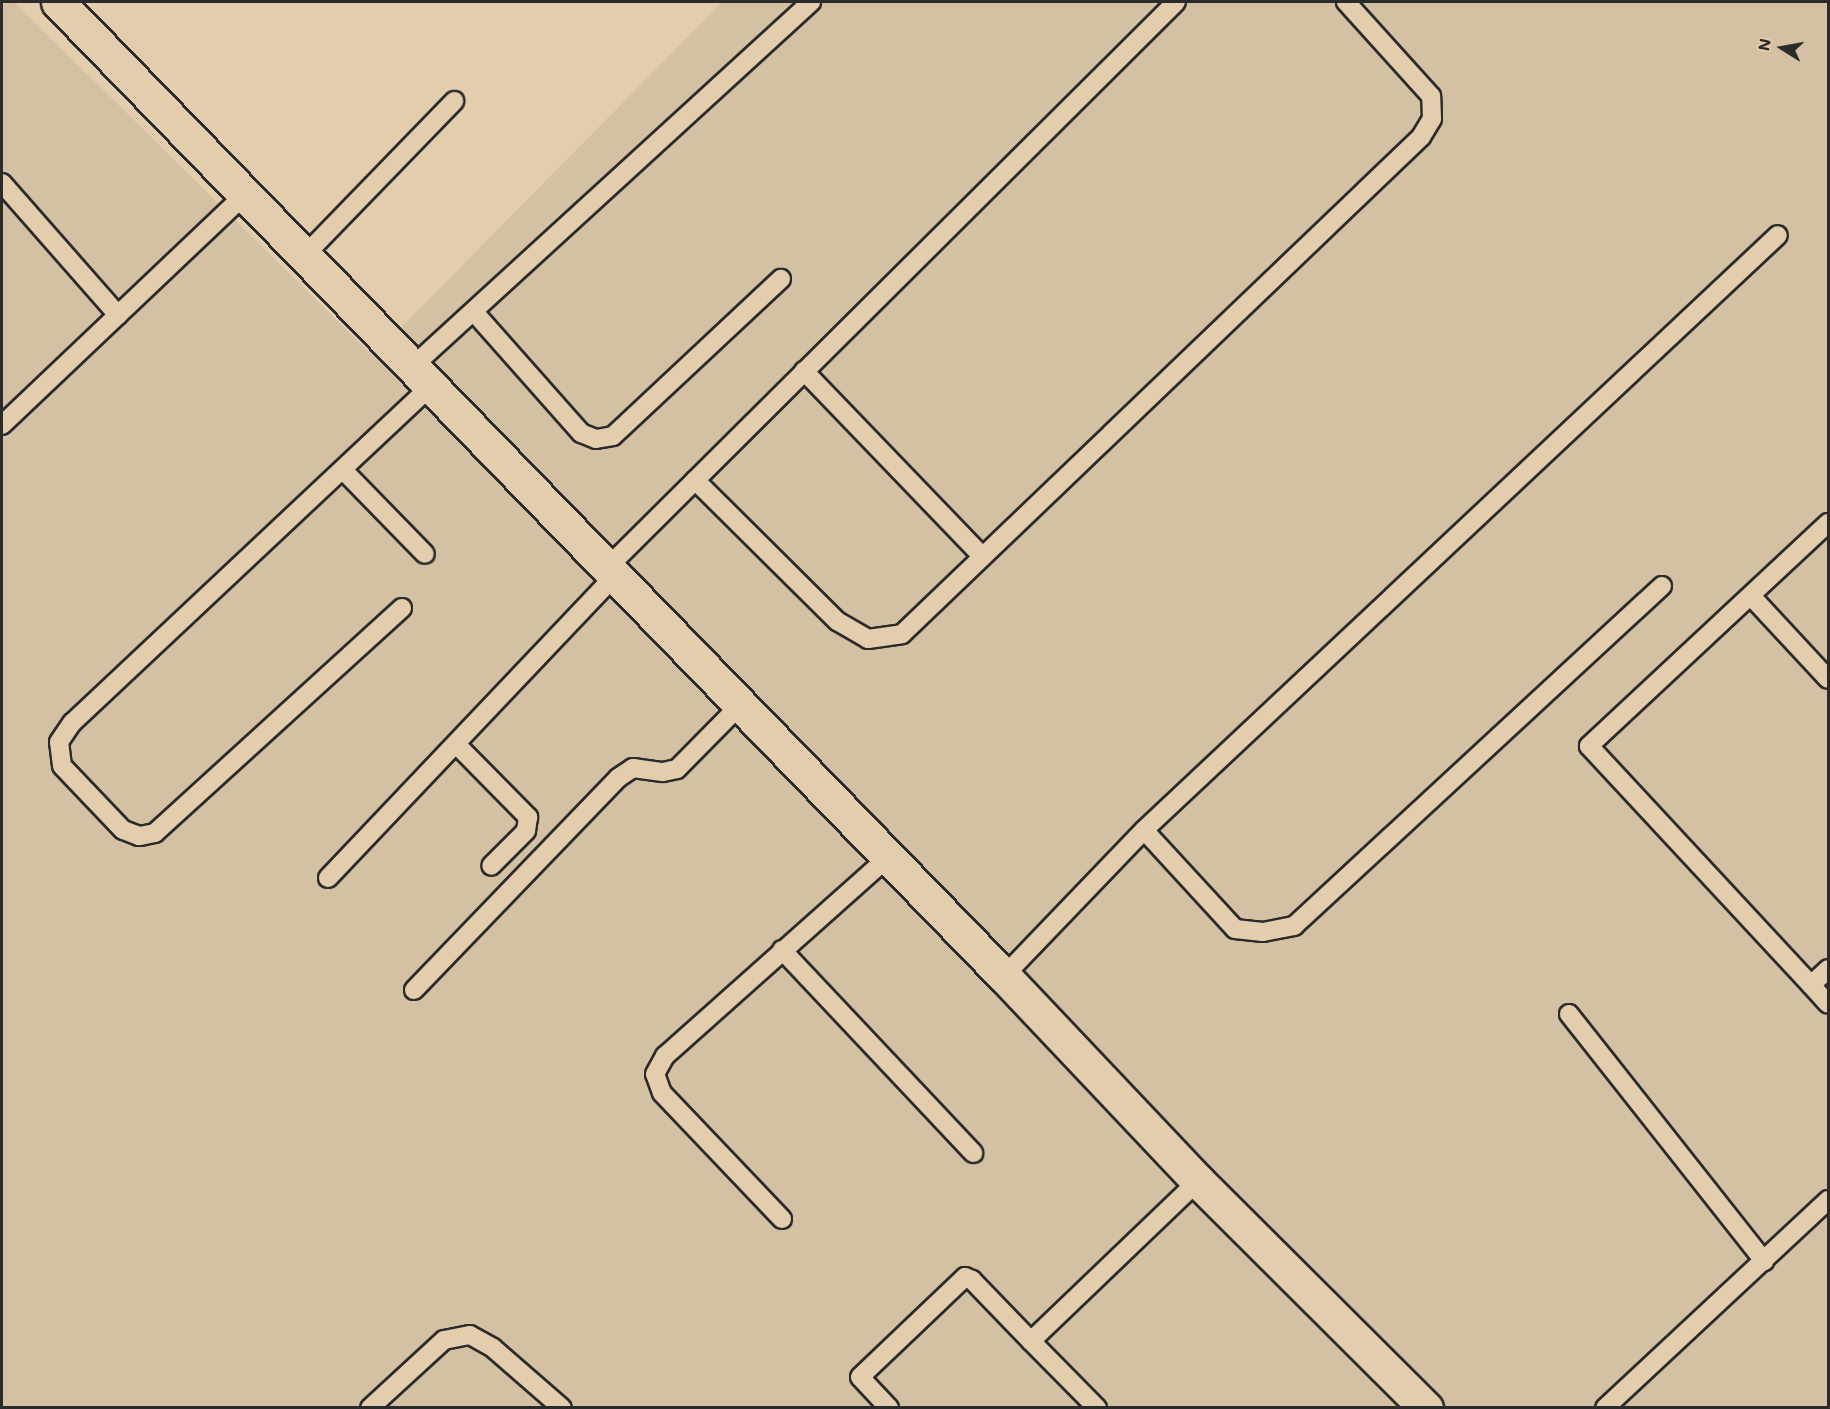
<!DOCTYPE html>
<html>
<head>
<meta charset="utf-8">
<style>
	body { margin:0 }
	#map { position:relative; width:1830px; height:1409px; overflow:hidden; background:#e4cdad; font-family:Mali,sans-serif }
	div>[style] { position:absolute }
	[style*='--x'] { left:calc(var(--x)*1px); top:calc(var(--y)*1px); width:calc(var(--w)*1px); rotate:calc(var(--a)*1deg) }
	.built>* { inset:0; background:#d4c0a2 }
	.roads { filter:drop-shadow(2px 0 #2b2b2b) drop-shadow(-2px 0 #2b2b2b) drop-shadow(0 2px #2b2b2b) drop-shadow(0 -2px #2b2b2b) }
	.service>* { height:18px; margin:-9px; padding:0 9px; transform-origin:9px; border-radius:9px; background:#e4cdad }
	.minor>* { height:33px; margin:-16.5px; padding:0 16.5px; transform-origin:16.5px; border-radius:16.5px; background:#e4cdad }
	span { translate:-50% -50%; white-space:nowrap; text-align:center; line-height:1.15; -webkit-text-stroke:4.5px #e4cdad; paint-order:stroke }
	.frame { position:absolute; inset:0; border:3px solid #2b2b2b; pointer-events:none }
	.north { position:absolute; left:1752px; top:18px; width:60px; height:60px; -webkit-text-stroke:4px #e4cdad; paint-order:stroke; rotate:281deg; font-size:16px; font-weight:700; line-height:24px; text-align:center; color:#2b2b2b }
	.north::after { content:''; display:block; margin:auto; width:21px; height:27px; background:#2b2b2b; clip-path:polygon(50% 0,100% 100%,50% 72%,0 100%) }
</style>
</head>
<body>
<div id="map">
	<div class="built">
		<div style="clip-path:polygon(2px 2px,14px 2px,373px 356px,722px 2px,1828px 2px,1828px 1407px,2px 1408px)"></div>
	</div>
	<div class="roads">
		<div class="service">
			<div style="--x:2;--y:183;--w:176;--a:48.7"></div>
			<div style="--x:304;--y:256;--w:216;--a:-45.9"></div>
			<div style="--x:474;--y:312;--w:162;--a:48.5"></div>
			<div style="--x:581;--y:433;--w:16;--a:22"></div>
			<div style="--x:596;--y:439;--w:17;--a:-10"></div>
			<div style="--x:613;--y:436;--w:230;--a:-43.1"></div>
			<div style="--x:412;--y:367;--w:541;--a:-42.45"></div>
			<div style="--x:804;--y:371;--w:257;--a:46.1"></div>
			<div style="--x:2;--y:425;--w:335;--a:-43.5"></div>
			<div style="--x:343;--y:470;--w:117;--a:45.7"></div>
			<div style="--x:695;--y:480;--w:200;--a:44.8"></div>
			<div style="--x:837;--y:621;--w:36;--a:30"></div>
			<div style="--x:868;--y:639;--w:34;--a:-8"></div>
			<div style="--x:902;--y:634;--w:719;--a:-43.76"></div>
			<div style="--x:1421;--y:137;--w:21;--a:-59"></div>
			<div style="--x:1432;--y:119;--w:23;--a:-92"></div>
			<div style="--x:1431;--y:96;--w:127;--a:-132.1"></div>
			<div style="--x:1828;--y:523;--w:327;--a:137"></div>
			<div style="--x:1589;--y:746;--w:326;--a:47.1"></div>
			<div style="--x:1811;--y:985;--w:23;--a:-43"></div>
			<div style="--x:608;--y:567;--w:801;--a:-44.85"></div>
			<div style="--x:1751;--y:596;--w:113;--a:47.1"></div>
			<div style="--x:402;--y:608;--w:334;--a:137.7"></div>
			<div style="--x:155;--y:833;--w:16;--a:169"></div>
			<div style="--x:139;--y:836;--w:17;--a:-159"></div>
			<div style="--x:123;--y:830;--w:88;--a:-133.6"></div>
			<div style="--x:62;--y:766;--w:24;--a:-97"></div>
			<div style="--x:59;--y:742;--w:23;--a:-56"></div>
			<div style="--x:72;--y:723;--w:492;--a:-43.2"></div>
			<div style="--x:456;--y:744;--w:103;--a:45.4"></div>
			<div style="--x:528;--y:817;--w:14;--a:98"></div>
			<div style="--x:526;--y:831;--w:49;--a:135"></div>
			<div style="--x:1144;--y:830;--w:134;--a:47.4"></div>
			<div style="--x:1235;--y:929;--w:28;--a:6"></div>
			<div style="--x:1263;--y:932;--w:32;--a:-11"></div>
			<div style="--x:1294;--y:926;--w:501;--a:-42.74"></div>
			<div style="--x:328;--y:878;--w:418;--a:-46.5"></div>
			<div style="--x:782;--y:950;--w:279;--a:46.7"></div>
			<div style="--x:1004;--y:976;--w:202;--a:-46.2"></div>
			<div style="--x:1144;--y:830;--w:869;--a:-43.18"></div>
			<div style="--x:1811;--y:985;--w:25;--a:48"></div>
			<div style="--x:414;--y:990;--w:294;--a:-46.1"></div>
			<div style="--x:618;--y:778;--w:18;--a:-34"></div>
			<div style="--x:633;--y:768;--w:30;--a:8"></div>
			<div style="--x:663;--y:772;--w:14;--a:-12"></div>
			<div style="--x:677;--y:769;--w:91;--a:-45.4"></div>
			<div style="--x:1569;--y:1014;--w:315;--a:51.7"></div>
			<div style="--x:782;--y:1219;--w:174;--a:-133.6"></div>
			<div style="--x:662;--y:1093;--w:20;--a:-110"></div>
			<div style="--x:655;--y:1074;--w:21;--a:-61"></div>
			<div style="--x:665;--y:1056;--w:299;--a:-41.7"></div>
			<div style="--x:370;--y:1408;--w:100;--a:-42.6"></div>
			<div style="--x:444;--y:1340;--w:26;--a:-11"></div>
			<div style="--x:470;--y:1335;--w:26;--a:29"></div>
			<div style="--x:493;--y:1348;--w:91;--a:41"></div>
			<div style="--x:889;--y:1408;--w:42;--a:-133.1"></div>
			<div style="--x:860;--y:1377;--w:145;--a:-43.6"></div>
			<div style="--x:965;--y:1277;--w:8;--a:23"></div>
			<div style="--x:972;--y:1280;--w:85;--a:46"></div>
			<div style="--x:1097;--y:1408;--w:94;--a:-134.6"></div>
			<div style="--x:1031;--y:1341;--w:231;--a:-43.8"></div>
			<div style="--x:1605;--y:1408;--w:305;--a:-43"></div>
		</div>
		<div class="minor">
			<div style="--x:58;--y:2;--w:1358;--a:45.84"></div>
			<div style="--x:1004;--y:976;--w:282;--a:46.6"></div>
			<div style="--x:1198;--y:1181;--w:322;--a:44.9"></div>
		</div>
	</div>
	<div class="frame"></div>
	<div class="north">N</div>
</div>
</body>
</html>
